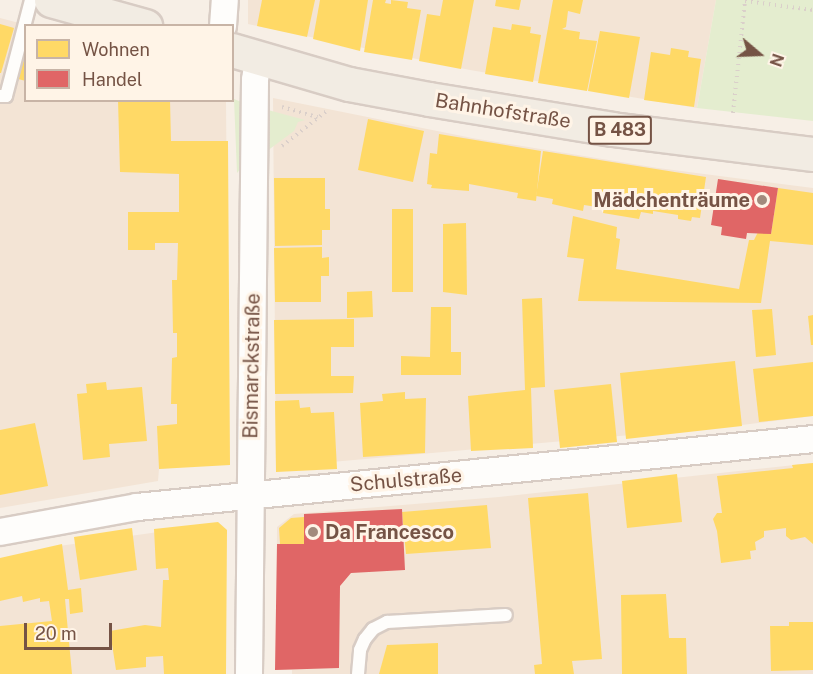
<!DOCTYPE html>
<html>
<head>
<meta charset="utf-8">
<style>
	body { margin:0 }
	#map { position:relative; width:813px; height:674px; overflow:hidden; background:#f7efe6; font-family:"Public Sans",sans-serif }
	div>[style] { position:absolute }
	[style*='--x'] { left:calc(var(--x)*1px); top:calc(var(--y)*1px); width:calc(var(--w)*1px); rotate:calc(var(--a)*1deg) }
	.residential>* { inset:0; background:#f3e4d5 }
	.green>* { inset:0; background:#e4edcf }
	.homes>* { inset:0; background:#ffd966 }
	.shops>* { inset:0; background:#e06666 }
	.path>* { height:4px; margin-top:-2px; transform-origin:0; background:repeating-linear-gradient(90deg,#dacfca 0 1.5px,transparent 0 6px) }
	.roads { filter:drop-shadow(2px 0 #d8ccc4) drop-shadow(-2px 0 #d8ccc4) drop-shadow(0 2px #d8ccc4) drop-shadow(0 -2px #d8ccc4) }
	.lane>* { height:12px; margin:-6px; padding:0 6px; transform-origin:6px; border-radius:6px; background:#fefdfb }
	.street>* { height:26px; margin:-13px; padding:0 13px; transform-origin:13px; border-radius:13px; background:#fefdfb }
	.primary>* { height:33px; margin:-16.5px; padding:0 16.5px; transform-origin:16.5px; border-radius:16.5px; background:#f2ece3 }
	.dots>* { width:16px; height:16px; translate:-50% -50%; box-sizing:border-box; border:3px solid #fff4e7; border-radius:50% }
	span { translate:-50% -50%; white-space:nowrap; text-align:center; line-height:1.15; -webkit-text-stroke:6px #fff4e7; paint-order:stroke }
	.shield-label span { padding:2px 4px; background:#fff4e7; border:2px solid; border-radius:4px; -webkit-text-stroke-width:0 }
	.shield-label { font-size:18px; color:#755345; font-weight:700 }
	.street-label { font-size:20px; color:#755345 }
	.poi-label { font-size:20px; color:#755345; font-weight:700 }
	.right { translate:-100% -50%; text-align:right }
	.left { translate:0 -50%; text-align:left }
	.legend { position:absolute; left:24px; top:24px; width:210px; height:78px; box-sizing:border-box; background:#fff4e7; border:2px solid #c8b4a6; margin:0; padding:8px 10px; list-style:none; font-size:18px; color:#755345 }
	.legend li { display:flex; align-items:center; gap:12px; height:30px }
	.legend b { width:30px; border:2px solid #c8b4a6 }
	.north { position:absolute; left:729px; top:24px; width:60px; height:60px; -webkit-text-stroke:4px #fff4e7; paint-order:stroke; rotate:109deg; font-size:16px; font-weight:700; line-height:24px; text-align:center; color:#755345 }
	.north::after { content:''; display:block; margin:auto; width:21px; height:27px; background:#755345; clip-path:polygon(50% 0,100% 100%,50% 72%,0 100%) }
	.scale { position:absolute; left:24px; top:623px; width:88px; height:27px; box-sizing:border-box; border:3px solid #755345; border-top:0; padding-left:8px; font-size:18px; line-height:21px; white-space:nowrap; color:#755345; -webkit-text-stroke:4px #fff4e7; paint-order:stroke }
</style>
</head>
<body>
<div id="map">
	<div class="residential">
		<div style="clip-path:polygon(248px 0,716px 0,697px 108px,470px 70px,248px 24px)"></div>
		<div style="clip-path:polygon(0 18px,27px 25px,26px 100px,226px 101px,229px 463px,159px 469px,158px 481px,0 508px)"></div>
		<div style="clip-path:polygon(273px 98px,472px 138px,658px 168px,813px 188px,813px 416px,742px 425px,276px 467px)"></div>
		<div style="clip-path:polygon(813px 463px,813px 674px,292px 674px,292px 670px,276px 670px,277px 527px,294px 514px,499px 497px)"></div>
		<div style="clip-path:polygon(215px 524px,224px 674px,0 674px,0 559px,59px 546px)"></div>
	</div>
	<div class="green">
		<div style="clip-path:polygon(716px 0,813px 0,813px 121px,697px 108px)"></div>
		<div style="clip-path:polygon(234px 99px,246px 104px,243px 166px,237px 173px)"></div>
		<div style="clip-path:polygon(268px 110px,305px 120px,298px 122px,294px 131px,267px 151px)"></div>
	</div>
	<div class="homes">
		<div style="clip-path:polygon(262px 0,315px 0,307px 37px,257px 26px)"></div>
		<div style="clip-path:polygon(320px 0,368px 0,360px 51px,313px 39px)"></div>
		<div style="clip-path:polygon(373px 0,386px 0,385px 3px,391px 4px,391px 0,408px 2px,407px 8px,421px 10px,412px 60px,364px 52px)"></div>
		<div style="clip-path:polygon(443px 0,474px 0,461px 69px,419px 61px,427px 14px,440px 16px)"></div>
		<div style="clip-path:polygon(496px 0,521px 0,519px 10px,495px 6px)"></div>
		<div style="clip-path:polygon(553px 0,583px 0,580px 14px,568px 11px,566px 27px,562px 29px,580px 32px,579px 39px,597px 41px,587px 91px,538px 83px)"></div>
		<div style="clip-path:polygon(0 24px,14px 28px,1px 73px,0 73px)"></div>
		<div style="clip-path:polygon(512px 24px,531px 27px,530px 33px,541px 35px,533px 82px,485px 74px,493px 27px,511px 30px)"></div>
		<div style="clip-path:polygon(600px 31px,640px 37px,629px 98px,588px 91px)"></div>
		<div style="clip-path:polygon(671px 48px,689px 51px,688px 57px,701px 59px,694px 107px,644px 100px,651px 52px,670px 55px)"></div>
		<div style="clip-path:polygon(25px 55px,26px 55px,26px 81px,18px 79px)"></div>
		<div style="clip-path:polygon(118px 100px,170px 100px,171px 141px,228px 141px,230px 465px,159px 469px,157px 426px,177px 424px,177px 404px,171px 404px,172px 358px,177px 357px,177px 333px,173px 333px,172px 280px,177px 280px,178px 243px,155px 243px,155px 250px,128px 250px,128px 212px,179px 212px,179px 174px,120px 172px)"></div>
		<div style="clip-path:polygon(368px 119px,424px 131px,413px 182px,358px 170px)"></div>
		<div style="clip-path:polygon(439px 134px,541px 151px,536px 201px,517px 198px,518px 193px,469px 184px,469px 191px,431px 188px,432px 185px,427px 184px,430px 153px,437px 154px)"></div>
		<div style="clip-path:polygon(543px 151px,706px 177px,700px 218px,692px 217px,691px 221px,678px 219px,678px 215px,653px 211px,653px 214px,641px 212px,639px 219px,603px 213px,604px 208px,584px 205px,583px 211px,552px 204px,553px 199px,536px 196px)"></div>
		<div style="clip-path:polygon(274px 178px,325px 178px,325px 209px,330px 209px,330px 230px,322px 230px,322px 245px,275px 246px)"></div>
		<div style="clip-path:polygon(778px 188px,813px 193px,813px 245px,770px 241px,761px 303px,578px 301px,584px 259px,567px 257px,573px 216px,617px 227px,616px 238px,620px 239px,616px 269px,739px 289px,749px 240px,754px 240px,758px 232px,771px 234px)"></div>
		<div style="clip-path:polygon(392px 209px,413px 209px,413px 292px,392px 292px)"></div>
		<div style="clip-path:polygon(466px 223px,467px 295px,443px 292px,443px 224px)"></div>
		<div style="clip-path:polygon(322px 247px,322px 258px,329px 257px,329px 276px,321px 276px,321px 302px,275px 302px,274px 248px)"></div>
		<div style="clip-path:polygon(372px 291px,373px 317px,347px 318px,347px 292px)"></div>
		<div style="clip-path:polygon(542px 298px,545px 387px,531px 388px,533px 448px,471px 451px,468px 396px,525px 390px,522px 299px)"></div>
		<div style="clip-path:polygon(431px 307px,451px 307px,451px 352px,461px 352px,461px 375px,401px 375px,401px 356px,430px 357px)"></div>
		<div style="clip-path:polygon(772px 309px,776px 355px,756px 357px,752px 310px)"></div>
		<div style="clip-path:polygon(813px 315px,813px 345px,811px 345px,808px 316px)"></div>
		<div style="clip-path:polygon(354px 319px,354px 347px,331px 347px,331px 376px,354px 376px,353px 393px,275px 394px,274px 320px)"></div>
		<div style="clip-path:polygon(735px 361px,742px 426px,626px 439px,620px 373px)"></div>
		<div style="clip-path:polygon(813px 362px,813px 416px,759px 422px,753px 369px)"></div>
		<div style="clip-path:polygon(106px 382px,107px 390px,142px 387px,147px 441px,109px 444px,110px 457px,83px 460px,77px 394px,87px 393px,86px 384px)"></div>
		<div style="clip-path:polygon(611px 384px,617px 442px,560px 448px,554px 390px)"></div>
		<div style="clip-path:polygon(405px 392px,405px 399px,426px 398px,425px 453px,363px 457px,360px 403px,383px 401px,382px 394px)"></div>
		<div style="clip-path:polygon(299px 400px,300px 408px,310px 407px,311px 413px,334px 412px,337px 469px,276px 472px,275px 401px)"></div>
		<div style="clip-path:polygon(35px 423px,48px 486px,0 495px,0 430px)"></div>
		<div style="clip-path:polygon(813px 463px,813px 544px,805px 537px,791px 540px,786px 536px,786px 528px,764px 531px,764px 537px,755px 542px,756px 550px,750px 551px,751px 559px,721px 563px,717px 531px,713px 519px,717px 513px,722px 513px,717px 476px,793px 468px,792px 465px)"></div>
		<div style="clip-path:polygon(677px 474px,682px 522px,627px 528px,622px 481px)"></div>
		<div style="clip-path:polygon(588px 493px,602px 659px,572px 661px,574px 674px,535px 674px,534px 665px,542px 664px,528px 498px)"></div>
		<div style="clip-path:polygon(487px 505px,491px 548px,406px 554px,402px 512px)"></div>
		<div style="clip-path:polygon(304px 517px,304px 544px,280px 544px,279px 528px,291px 518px)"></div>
		<div style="clip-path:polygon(218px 522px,227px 530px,226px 674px,164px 674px,163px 656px,146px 657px,146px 667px,116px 670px,110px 631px,145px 625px,161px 627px,163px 580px,169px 580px,168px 568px,156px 569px,154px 529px)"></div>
		<div style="clip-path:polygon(132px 528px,137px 570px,80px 580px,74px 537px)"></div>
		<div style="clip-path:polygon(62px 544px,68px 590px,81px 588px,83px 612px,70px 614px,69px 599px,65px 599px,72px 674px,0 674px,0 626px,52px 621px,49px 601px,40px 602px,40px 598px,23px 602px,22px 596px,0 601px,0 558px)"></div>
		<div style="clip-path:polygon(666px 594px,669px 638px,686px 638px,687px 674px,622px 674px,621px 595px)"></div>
		<div style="clip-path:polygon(789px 622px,813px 622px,813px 670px,771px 671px,770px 626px,789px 626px)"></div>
		<div style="clip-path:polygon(438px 643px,438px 674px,379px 674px,387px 645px)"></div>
	</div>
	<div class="shops">
		<div style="clip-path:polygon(718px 179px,778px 188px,771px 234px,747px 233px,746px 239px,721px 235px,722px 227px,711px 225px)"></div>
		<div style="clip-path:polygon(402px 509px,405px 570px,351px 573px,340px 586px,339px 668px,275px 670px,277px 544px,304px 544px,304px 514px)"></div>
	</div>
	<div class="path">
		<div style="--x:745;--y:1;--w:69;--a:7.5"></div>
		<div style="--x:282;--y:107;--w:37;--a:16"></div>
		<div style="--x:733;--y:113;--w:114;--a:-83.9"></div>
		<div style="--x:282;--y:146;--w:58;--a:-38"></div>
	</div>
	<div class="roads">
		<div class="lane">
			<div style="--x:0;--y:96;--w:6;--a:0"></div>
			<div style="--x:6;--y:96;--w:99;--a:-75.4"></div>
			<div style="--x:358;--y:674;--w:24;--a:-85"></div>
			<div style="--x:360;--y:650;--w:12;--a:-66"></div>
			<div style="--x:365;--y:639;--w:13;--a:-51"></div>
			<div style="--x:373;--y:629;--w:16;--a:-27"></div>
			<div style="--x:387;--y:622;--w:119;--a:-3.4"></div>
		</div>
		<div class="street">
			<div style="--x:223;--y:26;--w:26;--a:-86"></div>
			<div style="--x:0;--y:532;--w:139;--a:-10.3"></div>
			<div style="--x:137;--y:507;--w:679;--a:-5.74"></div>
			<div style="--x:249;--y:674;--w:594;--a:-89.42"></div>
			<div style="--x:255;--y:80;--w:22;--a:-82"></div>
		</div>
		<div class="primary">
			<div style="--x:51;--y:0;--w:98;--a:15.5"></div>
			<div style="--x:232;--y:50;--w:122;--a:16.2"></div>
			<div style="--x:349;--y:84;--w:81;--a:10.6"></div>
			<div style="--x:429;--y:99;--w:185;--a:9.3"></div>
			<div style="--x:612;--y:129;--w:203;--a:7.1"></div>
		</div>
	</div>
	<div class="dots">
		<div style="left:762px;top:200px;background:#a28a7d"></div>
		<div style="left:313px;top:532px;background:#a28a7d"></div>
	</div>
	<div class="shield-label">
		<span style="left:620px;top:130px">B 483</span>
	</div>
	<div class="street-label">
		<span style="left:503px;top:111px;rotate:9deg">Bahnhofstraße</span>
		<span style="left:252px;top:366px;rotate:-89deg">Bismarckstraße</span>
		<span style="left:406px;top:480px;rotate:-5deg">Schulstraße</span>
	</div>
	<div class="poi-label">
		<span class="right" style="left:750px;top:200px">Mädchenträume</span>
		<span class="left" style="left:325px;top:532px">Da Francesco</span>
	</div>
	<ul class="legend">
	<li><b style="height:16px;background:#ffd966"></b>Wohnen</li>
	<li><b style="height:16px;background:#e06666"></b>Handel</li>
	</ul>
	<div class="north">N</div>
	<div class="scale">20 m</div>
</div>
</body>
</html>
